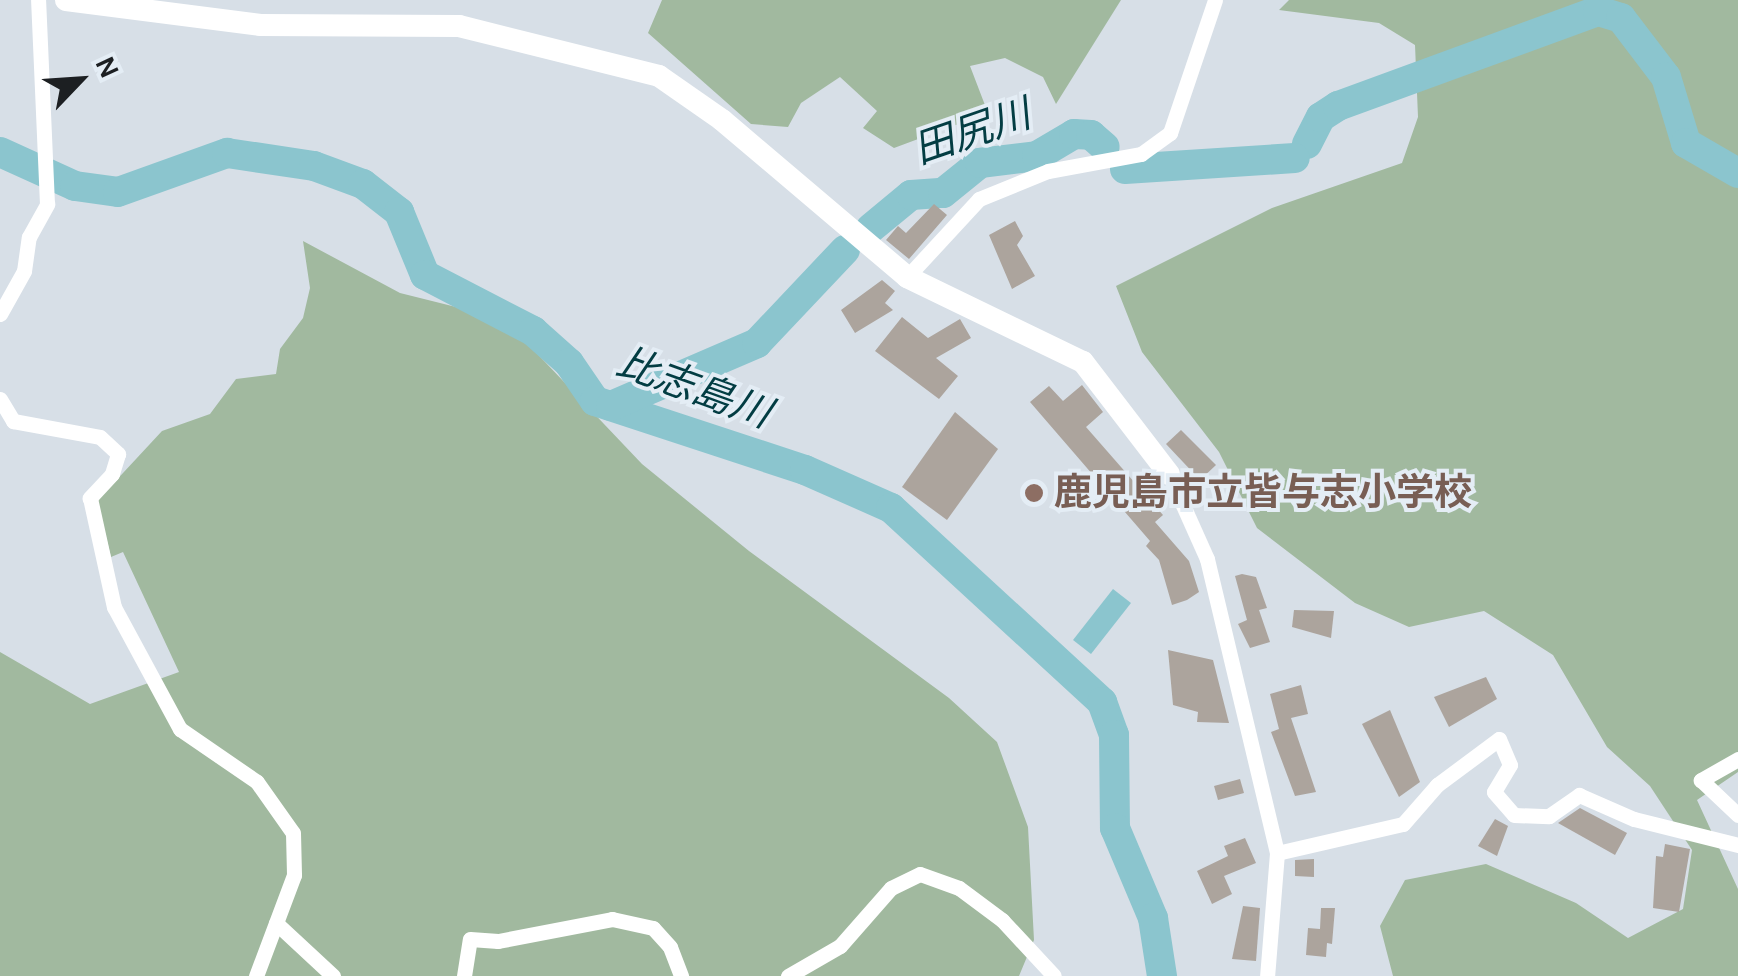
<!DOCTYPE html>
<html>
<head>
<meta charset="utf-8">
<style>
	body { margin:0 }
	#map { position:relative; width:1738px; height:976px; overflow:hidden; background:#d7dfe7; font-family:Karla,"Noto Sans JP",sans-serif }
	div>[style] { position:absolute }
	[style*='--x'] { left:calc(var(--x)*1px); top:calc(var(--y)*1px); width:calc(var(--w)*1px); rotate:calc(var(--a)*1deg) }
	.green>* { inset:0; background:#a1b99f }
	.water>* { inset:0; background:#8bc5ce }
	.river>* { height:30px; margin:-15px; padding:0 15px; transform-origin:15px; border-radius:15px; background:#8bc5ce }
	.building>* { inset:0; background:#aca49d }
	.street>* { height:15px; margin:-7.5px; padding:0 7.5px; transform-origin:7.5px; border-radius:7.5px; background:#fff }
	.secondary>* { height:22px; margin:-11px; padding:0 11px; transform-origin:11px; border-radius:11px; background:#fff }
	.dots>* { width:28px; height:28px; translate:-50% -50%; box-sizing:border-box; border:5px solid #e4edf5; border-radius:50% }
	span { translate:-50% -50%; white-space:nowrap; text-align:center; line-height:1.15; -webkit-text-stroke:8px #e4edf5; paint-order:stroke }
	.education-label { font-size:38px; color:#785e54; font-weight:700 }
	.left { translate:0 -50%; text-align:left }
	.water-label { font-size:40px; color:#033d43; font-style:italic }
	.north { position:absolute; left:30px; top:30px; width:100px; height:100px; -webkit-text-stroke:8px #e4edf5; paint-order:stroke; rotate:65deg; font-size:28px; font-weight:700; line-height:40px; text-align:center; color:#1c1f22 }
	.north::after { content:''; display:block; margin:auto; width:35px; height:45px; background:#1c1f22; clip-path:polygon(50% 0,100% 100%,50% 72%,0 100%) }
</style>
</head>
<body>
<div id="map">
	<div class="green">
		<div style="clip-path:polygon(662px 0,1121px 0,1056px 104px,1043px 77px,1005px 58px,970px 66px,988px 113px,894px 148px,863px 128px,877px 111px,840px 77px,801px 103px,788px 127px,751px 124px,648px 33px)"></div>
		<div style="clip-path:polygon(1289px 0,1738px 0,1738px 772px,1697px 800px,1738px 889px,1738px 976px,1393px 976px,1380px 926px,1405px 880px,1486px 864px,1576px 903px,1628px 938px,1683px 909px,1692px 850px,1650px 786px,1607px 747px,1553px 655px,1484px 611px,1409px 627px,1355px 603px,1257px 528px,1219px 452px,1142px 352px,1116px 286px,1272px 208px,1402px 163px,1418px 117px,1415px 45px,1379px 23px,1279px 10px)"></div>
		<div style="clip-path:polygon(303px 241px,400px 293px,456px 307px,528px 344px,642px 464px,749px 551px,949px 698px,997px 742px,1028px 827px,1034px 940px,1019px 976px,0 976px,0 652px,90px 704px,179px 672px,123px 552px,111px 557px,97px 501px,162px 431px,210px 414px,236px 379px,276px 374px,280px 349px,303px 318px,310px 288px)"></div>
	</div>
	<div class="water">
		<div style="clip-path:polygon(1113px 589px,1131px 603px,1091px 654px,1073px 640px)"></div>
	</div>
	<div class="river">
		<div style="--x:1307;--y:144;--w:30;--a:-63"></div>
		<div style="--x:1321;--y:117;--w:20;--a:-33"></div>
		<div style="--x:1338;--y:106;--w:277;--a:-20.1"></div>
		<div style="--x:1598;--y:11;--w:24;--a:17"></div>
		<div style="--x:1621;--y:18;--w:74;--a:52.7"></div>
		<div style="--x:1666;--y:77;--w:69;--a:73.1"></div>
		<div style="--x:1686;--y:143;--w:60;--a:30"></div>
		<div style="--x:0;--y:152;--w:82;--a:24.4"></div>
		<div style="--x:75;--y:186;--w:43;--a:7.9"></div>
		<div style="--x:118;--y:192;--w:116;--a:-19.7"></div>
		<div style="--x:227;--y:153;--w:88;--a:8.5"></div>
		<div style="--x:314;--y:166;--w:52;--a:20.2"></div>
		<div style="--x:363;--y:184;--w:46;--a:37.9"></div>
		<div style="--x:399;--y:212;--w:68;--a:67.6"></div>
		<div style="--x:425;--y:275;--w:122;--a:27.4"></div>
		<div style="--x:533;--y:331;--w:48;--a:41.6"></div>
		<div style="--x:569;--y:363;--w:46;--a:55.6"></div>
		<div style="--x:595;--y:401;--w:221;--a:18.2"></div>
		<div style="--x:805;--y:470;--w:94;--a:23.8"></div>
		<div style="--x:891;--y:508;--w:287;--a:42.6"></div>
		<div style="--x:1102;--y:702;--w:35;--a:70"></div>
		<div style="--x:1114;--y:735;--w:93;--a:89.4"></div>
		<div style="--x:1115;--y:828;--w:98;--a:67.1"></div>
		<div style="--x:1153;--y:918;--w:59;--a:81.2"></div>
		<div style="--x:1125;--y:169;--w:170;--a:-3.7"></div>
		<div style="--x:871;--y:228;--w:52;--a:-39.5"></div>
		<div style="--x:911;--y:195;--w:32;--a:-4"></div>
		<div style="--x:943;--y:193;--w:48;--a:-39"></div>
		<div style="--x:980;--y:163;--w:57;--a:-7"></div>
		<div style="--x:1037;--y:156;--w:43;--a:-30.7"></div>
		<div style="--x:1074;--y:134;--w:17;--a:3"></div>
		<div style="--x:1091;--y:135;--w:18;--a:41"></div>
		<div style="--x:611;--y:406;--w:159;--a:-23.3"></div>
		<div style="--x:757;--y:343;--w:128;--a:-46.6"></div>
	</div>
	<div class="building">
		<div style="clip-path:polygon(934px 204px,947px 215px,909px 259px,886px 240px,898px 226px,906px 233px)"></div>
		<div style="clip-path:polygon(1015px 221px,1023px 236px,1017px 245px,1035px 276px,1012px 289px,989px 235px)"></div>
		<div style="clip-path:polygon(882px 280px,895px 291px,885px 303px,893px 310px,855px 333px,841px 310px)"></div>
		<div style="clip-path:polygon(902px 317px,928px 338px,960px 319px,971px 338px,936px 358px,958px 376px,939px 399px,875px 351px)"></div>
		<div style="clip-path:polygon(1082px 385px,1103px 412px,1086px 427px,1163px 515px,1155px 522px,1189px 561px,1199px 592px,1187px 600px,1172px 605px,1159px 560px,1146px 546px,1150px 541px,1030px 402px,1049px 386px,1063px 401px)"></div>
		<div style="clip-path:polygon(955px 412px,998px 449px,947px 520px,902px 487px)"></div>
		<div style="clip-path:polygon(1181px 430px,1216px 465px,1200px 480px,1166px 444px)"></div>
		<div style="clip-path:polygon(1242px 574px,1256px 577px,1267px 608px,1259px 610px,1270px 642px,1250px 648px,1238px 624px,1247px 620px,1235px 576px)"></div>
		<div style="clip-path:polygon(1294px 610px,1334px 611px,1331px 638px,1292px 627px)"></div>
		<div style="clip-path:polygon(1168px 650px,1213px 660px,1229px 723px,1197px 722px,1198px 712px,1173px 705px)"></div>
		<div style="clip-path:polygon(1486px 677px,1497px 699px,1449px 727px,1434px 697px)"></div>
		<div style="clip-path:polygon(1301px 685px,1308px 714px,1291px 718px,1316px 792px,1295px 796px,1271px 732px,1279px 729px,1270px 694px)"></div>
		<div style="clip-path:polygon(1390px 710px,1420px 782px,1399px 797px,1362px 724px)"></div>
		<div style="clip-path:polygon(1240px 779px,1244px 793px,1218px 800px,1214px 786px)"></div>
		<div style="clip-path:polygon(1580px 808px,1627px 833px,1615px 855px,1558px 823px)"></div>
		<div style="clip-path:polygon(1495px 819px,1508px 826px,1497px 856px,1478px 846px)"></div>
		<div style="clip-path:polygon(1245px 838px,1256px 863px,1224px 876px,1232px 894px,1212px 904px,1197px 871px,1228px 856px,1224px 846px)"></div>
		<div style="clip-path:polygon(1665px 844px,1690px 849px,1679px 912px,1653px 908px,1656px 856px,1663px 857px)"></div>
		<div style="clip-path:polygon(1314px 859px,1314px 877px,1295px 876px,1295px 860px)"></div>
		<div style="clip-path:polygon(1243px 906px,1260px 908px,1256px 961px,1232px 959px)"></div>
		<div style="clip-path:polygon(1321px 908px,1335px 908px,1332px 944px,1327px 943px,1326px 957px,1306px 955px,1308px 928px,1320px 929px)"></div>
	</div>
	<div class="street">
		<div style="--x:907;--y:277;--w:106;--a:-47.3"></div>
		<div style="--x:979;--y:199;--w:74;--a:-22.1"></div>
		<div style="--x:1048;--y:171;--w:95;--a:-10.4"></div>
		<div style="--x:1141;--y:154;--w:36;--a:-36"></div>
		<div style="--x:1170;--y:133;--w:140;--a:-71.3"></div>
		<div style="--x:0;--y:314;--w:49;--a:-60.8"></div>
		<div style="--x:24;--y:271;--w:34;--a:-82"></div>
		<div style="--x:29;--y:237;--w:38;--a:-61"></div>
		<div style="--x:47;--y:204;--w:204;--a:-92.5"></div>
		<div style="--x:0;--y:399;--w:26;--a:59"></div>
		<div style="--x:13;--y:421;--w:88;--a:10.4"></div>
		<div style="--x:100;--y:437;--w:25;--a:43"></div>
		<div style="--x:118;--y:454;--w:21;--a:107"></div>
		<div style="--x:112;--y:474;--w:33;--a:133"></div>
		<div style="--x:90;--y:498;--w:112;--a:77.6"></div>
		<div style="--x:114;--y:607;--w:139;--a:61.6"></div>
		<div style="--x:180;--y:729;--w:93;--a:34.5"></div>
		<div style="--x:257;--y:782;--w:62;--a:54.8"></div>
		<div style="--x:293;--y:833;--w:42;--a:88.6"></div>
		<div style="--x:294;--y:875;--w:108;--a:110.6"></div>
		<div style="--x:1169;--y:474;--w:93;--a:65.9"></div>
		<div style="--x:1207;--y:559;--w:302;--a:76.6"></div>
		<div style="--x:1277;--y:853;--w:123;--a:94.6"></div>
		<div style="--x:1738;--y:759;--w:43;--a:150.4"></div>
		<div style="--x:1701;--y:780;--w:51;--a:43.4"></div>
		<div style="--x:1277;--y:853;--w:129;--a:-13"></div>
		<div style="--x:1403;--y:824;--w:52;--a:-48.9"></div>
		<div style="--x:1437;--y:785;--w:77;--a:-36.6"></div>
		<div style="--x:1499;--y:739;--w:28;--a:67"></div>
		<div style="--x:1510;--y:765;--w:31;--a:121"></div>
		<div style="--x:1494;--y:792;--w:30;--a:49"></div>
		<div style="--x:1514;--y:815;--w:35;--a:2"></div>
		<div style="--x:1549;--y:816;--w:37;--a:-35"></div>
		<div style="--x:1579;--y:795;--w:60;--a:23.6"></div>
		<div style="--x:1634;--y:819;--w:107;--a:14"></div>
		<div style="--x:276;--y:923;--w:78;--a:42.9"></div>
		<div style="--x:464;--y:976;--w:37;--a:-81"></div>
		<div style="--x:470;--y:939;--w:28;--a:4"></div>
		<div style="--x:498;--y:941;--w:116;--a:-10.9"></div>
		<div style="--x:612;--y:919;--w:42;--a:12.4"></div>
		<div style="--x:653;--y:928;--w:25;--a:48"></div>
		<div style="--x:670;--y:947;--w:31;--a:69"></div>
		<div style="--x:788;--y:976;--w:60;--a:-30"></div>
		<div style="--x:840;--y:946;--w:77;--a:-48.7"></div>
		<div style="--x:891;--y:888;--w:32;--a:-26"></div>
		<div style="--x:920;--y:874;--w:41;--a:19.7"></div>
		<div style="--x:959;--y:888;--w:54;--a:36.7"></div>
		<div style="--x:1002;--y:920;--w:76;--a:47.1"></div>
	</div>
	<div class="secondary">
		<div style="--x:66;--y:0;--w:196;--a:7.3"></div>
		<div style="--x:260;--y:25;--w:199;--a:0.3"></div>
		<div style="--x:459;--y:26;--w:206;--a:14"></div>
		<div style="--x:659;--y:76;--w:77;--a:34.9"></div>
		<div style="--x:722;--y:120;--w:243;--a:40.3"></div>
		<div style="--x:907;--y:277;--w:195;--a:25.8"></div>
		<div style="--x:1083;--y:362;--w:141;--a:52.5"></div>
	</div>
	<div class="dots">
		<div style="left:1034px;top:493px;background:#8d6e63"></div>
	</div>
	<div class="education-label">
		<span class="left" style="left:1054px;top:493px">鹿児島市立皆与志小学校</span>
	</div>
	<div class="water-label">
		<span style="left:972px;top:132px;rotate:-19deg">田尻川</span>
		<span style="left:694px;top:388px;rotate:20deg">比志島川</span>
	</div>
	<div class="north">N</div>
</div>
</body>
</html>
